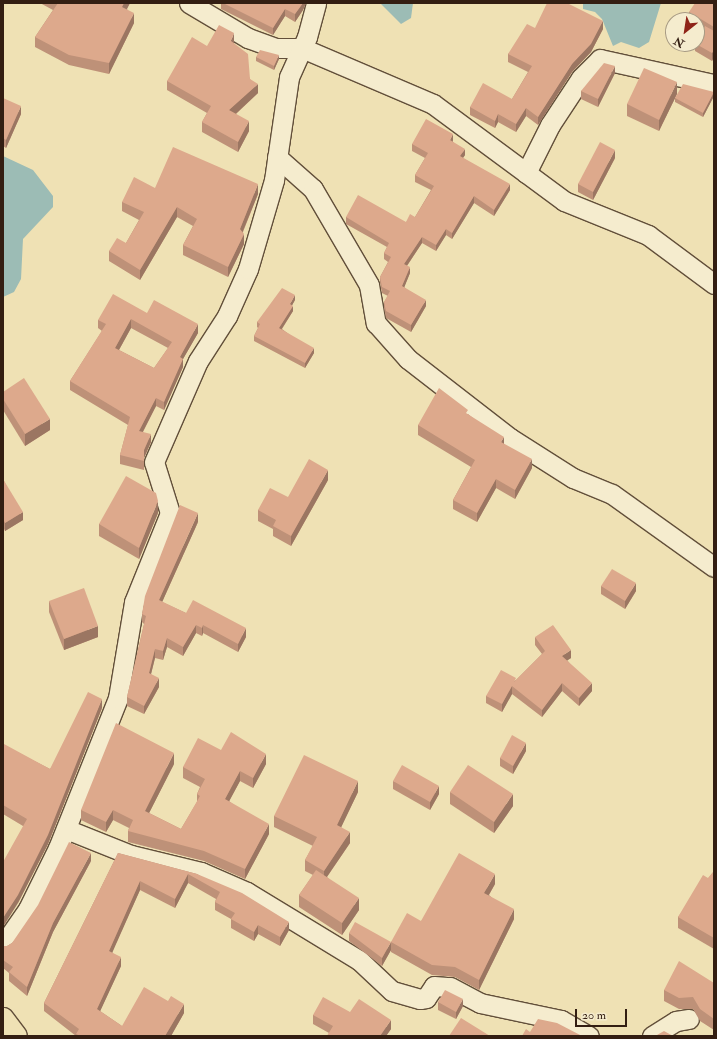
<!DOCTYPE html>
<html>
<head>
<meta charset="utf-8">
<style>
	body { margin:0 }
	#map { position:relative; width:717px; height:1039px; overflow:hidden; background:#efe1b4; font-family:"IM FELL Double Pica",serif }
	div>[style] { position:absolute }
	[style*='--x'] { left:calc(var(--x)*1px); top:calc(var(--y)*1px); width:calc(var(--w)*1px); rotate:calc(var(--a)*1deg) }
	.water>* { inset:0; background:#9cbcb5 }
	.roads { filter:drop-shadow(1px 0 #624f3a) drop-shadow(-1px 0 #624f3a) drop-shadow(0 1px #624f3a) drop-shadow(0 -1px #624f3a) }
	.street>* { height:19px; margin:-9.5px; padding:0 9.5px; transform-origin:9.5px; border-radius:9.5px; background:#f5ecce }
	.highway>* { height:22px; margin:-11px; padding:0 11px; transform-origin:11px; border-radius:11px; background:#efe1b4 }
	.wall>* { inset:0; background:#be9178 }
	.shaded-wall>* { inset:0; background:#9b7662 }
	.building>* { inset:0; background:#dda98c }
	span { translate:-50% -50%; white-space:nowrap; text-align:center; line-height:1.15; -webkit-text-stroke:4px #f5ecce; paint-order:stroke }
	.frame { position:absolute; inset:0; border:4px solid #331e12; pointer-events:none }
	.north { position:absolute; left:665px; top:12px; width:40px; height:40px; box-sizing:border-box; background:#f5ecce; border:1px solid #a79a83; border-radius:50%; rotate:210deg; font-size:11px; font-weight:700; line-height:16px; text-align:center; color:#331e12 }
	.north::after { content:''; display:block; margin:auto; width:14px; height:18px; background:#8f2418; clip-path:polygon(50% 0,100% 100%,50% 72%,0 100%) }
	.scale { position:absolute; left:575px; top:1009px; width:52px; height:18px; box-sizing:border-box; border:2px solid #331e12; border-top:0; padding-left:5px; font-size:12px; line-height:14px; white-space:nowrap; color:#331e12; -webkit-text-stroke:3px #f5ecce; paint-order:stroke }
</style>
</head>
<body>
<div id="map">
	<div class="water">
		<div style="clip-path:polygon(380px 3px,413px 3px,411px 18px,401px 24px)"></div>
		<div style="clip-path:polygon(583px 3px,661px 3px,649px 42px,639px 48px,621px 42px,613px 46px,602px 19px,595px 12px,583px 9px)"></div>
		<div style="clip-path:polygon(3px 156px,33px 170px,53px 196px,53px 207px,23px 239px,21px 279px,14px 292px,3px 297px)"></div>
	</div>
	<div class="roads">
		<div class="street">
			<div style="--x:189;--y:3;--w:69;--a:30.7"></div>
			<div style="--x:248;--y:38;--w:30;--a:20"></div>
			<div style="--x:276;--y:48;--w:26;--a:0"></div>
			<div style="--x:302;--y:48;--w:142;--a:23.1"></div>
			<div style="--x:433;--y:104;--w:163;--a:36.5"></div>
			<div style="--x:564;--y:201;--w:91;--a:22"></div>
			<div style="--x:648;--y:235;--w:82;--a:36.6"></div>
			<div style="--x:277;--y:157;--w:48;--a:41.6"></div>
			<div style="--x:313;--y:189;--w:111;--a:59.7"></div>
			<div style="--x:369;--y:285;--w:39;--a:80"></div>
			<div style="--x:376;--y:323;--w:48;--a:48.4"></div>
			<div style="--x:408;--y:359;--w:129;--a:37.8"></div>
			<div style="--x:510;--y:438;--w:75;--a:32.4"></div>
			<div style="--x:573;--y:478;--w:42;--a:22.3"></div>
			<div style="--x:612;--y:494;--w:125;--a:35.6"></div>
			<div style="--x:526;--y:173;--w:54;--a:-63.4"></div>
			<div style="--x:550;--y:125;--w:56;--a:-56.6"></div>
			<div style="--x:581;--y:78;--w:27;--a:-45"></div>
			<div style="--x:600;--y:59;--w:117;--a:12.4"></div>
			<div style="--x:66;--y:829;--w:70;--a:21.8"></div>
			<div style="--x:131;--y:855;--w:72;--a:13.7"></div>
			<div style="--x:201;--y:872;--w:50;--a:23.5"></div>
			<div style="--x:247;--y:892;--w:131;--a:31.3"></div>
			<div style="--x:359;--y:960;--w:45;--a:43.2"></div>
			<div style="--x:392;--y:991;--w:29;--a:16"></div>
			<div style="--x:420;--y:999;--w:6;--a:-9"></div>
			<div style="--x:426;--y:998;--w:14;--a:-56"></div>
			<div style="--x:434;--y:986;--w:16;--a:4"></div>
			<div style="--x:450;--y:987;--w:34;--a:28"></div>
			<div style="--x:480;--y:1003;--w:83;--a:11.9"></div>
			<div style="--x:561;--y:1020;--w:32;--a:30"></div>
			<div style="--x:3;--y:945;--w:44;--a:-55.2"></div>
			<div style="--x:28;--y:909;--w:68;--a:-63.8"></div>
			<div style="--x:58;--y:848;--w:162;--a:-68.2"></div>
			<div style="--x:118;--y:698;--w:97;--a:-80.5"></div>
			<div style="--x:134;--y:602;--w:96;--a:-68"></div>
			<div style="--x:170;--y:513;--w:53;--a:-107.4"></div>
			<div style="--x:154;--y:462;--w:110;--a:-66.5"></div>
			<div style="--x:198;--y:361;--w:54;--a:-57.2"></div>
			<div style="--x:227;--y:316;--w:51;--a:-65.9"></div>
			<div style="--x:248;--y:269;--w:93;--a:-73.7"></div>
			<div style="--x:274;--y:180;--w:104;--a:-81.7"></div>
			<div style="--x:289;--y:77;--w:44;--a:-65.8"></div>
			<div style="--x:307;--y:37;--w:35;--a:-75"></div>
			<div style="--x:652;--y:1036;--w:28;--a:-32"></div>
			<div style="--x:676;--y:1021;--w:13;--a:-9"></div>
		</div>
		<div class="highway">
			<div style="--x:3;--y:1019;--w:21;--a:53"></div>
		</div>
	</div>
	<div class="wall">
		<div style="clip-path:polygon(40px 3px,130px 3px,127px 9px,134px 23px,109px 74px,69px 65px,35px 47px,35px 37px,53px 10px)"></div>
		<div style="clip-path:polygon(221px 3px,306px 3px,303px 10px,295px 22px,285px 16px,273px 35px,221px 9px)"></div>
		<div style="clip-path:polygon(714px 3px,714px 57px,712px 61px,695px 51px,695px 44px,697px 44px,704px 29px,697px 25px,697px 20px,689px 20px,689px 12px)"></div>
		<div style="clip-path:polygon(535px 28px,603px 29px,591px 52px,572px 72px,538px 125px,526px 116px,516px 132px,498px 122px,495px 128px,470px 115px,470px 107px,512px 99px,528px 72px,508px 62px,508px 54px)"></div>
		<div style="clip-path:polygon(234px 43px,250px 79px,258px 93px,236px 114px,249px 131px,238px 152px,202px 132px,202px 122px,207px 113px,167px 90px,167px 81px)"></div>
		<div style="clip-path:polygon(256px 57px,279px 59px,274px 70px,256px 61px)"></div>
		<div style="clip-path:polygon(615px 73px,598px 107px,581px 99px,581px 91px)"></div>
		<div style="clip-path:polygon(714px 92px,714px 96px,703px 117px,675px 102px,675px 98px)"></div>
		<div style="clip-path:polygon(677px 94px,659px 131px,627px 116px,627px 104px)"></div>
		<div style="clip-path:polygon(3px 98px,21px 114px,6px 148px,3px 146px)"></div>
		<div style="clip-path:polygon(453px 140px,453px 142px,465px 155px,463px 158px,510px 190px,494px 216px,474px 203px,452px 239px,446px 235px,436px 251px,422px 243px,407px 266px,410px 273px,404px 287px,426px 306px,411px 332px,386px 318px,384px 308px,384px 302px,388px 296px,382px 293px,380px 283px,380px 277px,388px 262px,384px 259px,384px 253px,387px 247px,346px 224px,346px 217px,406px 222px,415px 217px,431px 190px,415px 182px,415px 175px,425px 158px,412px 151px,412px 144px)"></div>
		<div style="clip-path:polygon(615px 158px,593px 200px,578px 192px,578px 184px)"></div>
		<div style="clip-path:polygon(155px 188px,258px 194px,243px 232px,244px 244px,228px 277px,183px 255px,183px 245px,193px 226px,177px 217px,140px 280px,109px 261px,109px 251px,126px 243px,139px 220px,122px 211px,122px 202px)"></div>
		<div style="clip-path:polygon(295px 300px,292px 305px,293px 311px,282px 329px,314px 353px,305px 368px,254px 341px,254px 336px,258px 328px,257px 327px,257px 322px)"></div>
		<div style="clip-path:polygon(evenodd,147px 313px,198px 333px,183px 359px,183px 367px,164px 410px,156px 406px,143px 432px,151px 442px,144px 458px,144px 470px,120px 464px,120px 455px,128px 425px,70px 390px,70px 381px,102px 331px,98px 328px,98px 320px,147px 313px,131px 328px,168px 348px,154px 368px,119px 350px,131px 328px)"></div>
		<div style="clip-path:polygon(3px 392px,50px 430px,25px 446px,3px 410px)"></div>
		<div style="clip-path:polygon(468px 414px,504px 444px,532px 468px,515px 499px,496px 488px,477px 522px,453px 509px,453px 500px,471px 467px,418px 435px,418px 425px)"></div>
		<div style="clip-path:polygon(3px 479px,23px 520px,5px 531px,3px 527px)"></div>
		<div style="clip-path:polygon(328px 480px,291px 546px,273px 536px,273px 529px,258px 521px,258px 510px)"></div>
		<div style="clip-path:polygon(158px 513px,139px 559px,99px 536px,99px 524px)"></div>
		<div style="clip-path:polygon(198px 522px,162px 602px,186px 613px,246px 637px,238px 652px,203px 633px,202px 636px,196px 633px,183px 656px,167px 647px,163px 660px,155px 658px,151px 674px,159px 687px,144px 714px,127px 706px,127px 697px,144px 624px,142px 622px,142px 614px)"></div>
		<div style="clip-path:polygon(601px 586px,636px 591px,625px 609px,601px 594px)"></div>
		<div style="clip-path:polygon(49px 601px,98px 637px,64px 650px,49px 612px)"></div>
		<div style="clip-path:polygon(535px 637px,571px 658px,567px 660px,592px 691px,579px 706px,562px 691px,542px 717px,512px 694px,502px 712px,486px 703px,486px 696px,516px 680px,542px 654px,535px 645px)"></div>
		<div style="clip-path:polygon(102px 708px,48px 844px,18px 903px,23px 826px,3px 814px,3px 745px,50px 769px)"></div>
		<div style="clip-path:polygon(221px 750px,266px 764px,253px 788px,240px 781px,229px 801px,269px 834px,245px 879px,204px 861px,128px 842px,128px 831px,129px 828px,113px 820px,106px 832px,81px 820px,81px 810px,174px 764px,149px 813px,181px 829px,197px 802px,197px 794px,200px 787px,183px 778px,183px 767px)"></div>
		<div style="clip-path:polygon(526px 751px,513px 774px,500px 766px,500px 758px)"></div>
		<div style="clip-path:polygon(393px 781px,439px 794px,430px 810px,393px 789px)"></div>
		<div style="clip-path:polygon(358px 792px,341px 827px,350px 843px,327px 877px,359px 910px,342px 935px,299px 907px,299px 895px,313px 875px,305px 871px,305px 860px,313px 846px,274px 827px,274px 816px)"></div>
		<div style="clip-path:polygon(450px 792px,513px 806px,494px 833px,450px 804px)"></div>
		<div style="clip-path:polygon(118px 853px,197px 874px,289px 930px,280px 946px,258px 934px,254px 941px,231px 928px,231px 919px,215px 910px,215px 902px,216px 899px,188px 883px,175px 908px,140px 890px,112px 952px,121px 966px,100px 1011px,122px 1026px,184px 1013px,171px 1036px,76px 1036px,44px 1011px,44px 1003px)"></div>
		<div style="clip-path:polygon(91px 861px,53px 932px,27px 996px,9px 981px,9px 973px,3px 968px,3px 946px,7px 946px,12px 943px)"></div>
		<div style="clip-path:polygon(714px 871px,714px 949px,678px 928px,678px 917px)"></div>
		<div style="clip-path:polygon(495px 884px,489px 895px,514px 919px,479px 990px,455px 977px,432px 975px,391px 952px,391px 942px,421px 921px)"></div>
		<div style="clip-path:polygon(349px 933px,391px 950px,382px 966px,349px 941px)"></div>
		<div style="clip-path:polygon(714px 983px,714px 1030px,700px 1021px,693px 1009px,679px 1009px,664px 1001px,664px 990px)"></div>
		<div style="clip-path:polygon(438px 1002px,463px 1006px,456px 1019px,438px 1010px)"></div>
		<div style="clip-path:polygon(350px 1012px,391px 1029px,386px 1036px,327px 1036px,329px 1033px,313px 1024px,313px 1015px)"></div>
	</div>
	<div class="shaded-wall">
		<div style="clip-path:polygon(124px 3px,130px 3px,122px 18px,122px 7px)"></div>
		<div style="clip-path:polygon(303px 3px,306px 3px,303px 10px,295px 22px,295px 14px)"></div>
		<div style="clip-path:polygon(285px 9px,285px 16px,273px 35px,273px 28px)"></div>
		<div style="clip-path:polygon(134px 13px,134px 23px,109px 74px,109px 63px)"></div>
		<div style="clip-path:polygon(603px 21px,603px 29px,591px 52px,572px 72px,538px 125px,538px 117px,572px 64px)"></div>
		<div style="clip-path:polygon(234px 33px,234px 43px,231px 50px,231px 41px)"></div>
		<div style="clip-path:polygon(714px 50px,714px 57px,712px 61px,712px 53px)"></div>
		<div style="clip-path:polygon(279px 55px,279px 59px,274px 70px,274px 66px)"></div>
		<div style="clip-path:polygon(615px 66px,615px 73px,598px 107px,598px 99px)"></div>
		<div style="clip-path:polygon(677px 82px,677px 94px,659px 131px,659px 120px)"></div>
		<div style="clip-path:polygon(258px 84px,258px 93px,229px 120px,229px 110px)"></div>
		<div style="clip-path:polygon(714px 92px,714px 96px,703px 117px,703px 113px)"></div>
		<div style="clip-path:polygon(21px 106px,21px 114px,6px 148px,6px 140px)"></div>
		<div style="clip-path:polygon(526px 108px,526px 116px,516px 132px,516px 124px)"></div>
		<div style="clip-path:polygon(498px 114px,498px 122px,495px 128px,495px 121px)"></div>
		<div style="clip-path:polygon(249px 121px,249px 131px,238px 152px,238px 142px)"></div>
		<div style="clip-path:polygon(453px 134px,453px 140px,450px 147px,450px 140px)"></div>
		<div style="clip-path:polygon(465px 149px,465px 155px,460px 162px,460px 156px)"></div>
		<div style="clip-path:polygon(615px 150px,615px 158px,593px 200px,593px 192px)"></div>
		<div style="clip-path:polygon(258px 184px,258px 194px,240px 238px,240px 229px)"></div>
		<div style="clip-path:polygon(510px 184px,510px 190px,494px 216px,494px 210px)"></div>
		<div style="clip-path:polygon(474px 196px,474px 203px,452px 239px,452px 233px)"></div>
		<div style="clip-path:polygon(177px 207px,177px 217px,140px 280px,140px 270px)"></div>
		<div style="clip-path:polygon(446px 229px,446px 235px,436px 251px,436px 245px)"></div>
		<div style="clip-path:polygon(244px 234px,244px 244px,228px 277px,228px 267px)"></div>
		<div style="clip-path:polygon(422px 237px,422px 243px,404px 270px,404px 264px)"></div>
		<div style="clip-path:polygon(410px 267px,410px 273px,402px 293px,402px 286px)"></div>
		<div style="clip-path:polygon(295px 295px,295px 300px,290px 309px,290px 304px)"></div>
		<div style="clip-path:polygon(426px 300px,426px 306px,411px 332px,411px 325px)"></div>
		<div style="clip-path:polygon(293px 306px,293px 311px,279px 333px,279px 328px)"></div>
		<div style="clip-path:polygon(131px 319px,131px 328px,115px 357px,115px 348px)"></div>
		<div style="clip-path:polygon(198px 324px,198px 333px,183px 359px,183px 367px,164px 410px,164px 402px,180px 357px)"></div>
		<div style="clip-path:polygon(314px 348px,314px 353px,305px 368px,305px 363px)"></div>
		<div style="clip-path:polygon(156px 398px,156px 406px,139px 439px,139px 431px)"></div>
		<div style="clip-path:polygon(50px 419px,50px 430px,25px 446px,25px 434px)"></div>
		<div style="clip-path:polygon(151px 434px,151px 442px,144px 458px,144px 450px)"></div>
		<div style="clip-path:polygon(504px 437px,504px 447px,501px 442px)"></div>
		<div style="clip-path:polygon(532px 459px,532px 468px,515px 499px,515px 490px)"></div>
		<div style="clip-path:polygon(328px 470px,328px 480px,291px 546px,291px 536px)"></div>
		<div style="clip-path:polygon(496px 479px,496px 488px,477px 522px,477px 513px)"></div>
		<div style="clip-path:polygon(158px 501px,158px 513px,139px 559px,139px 548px)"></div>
		<div style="clip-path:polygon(23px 512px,23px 520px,5px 531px,5px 523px)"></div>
		<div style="clip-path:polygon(198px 513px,198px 522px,159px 609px,159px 600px)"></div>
		<div style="clip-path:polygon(636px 583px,636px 591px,625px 609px,625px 601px)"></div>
		<div style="clip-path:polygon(196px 625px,196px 633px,183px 656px,183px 647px)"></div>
		<div style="clip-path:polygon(203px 625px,203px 633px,202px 636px,202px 628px)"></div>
		<div style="clip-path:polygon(98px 626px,98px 637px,64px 650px,64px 639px)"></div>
		<div style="clip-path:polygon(246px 628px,246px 637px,238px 652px,238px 644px)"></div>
		<div style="clip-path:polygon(167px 638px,167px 647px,163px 660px,163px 651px)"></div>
		<div style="clip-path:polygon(155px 649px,155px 658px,149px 682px,149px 673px)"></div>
		<div style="clip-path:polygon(571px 650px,571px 658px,562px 664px,562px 656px)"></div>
		<div style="clip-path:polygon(159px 678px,159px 687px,144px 714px,144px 706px)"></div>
		<div style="clip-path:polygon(562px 683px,562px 691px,542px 717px,542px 710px)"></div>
		<div style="clip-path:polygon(592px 683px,592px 691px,579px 706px,579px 698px)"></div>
		<div style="clip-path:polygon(512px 686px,512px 694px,502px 712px,502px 704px)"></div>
		<div style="clip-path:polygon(102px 699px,102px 708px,48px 844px,18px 903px,3px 927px,3px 918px)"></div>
		<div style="clip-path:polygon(526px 743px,526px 751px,513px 774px,513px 766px)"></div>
		<div style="clip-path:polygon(174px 753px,174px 764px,145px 821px,145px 811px)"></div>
		<div style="clip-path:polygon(266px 754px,266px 764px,253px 788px,253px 778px)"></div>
		<div style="clip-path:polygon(240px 771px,240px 781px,225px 809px,225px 799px)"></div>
		<div style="clip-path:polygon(358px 781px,358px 792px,337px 836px,337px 825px)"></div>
		<div style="clip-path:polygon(439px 786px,439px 794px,430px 810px,430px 802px)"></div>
		<div style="clip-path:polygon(513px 794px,513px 806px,494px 833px,494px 822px)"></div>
		<div style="clip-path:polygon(113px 810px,113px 820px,106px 832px,106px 822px)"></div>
		<div style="clip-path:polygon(269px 824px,269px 834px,245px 879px,245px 869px)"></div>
		<div style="clip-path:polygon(350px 832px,350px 843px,324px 881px,324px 871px)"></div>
		<div style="clip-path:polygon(91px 853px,91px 861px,53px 932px,27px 996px,27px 987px,53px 923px)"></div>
		<div style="clip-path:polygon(188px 874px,188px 883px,175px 908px,175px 899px)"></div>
		<div style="clip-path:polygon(495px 874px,495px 884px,484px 903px,484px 893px)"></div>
		<div style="clip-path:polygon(140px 881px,140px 890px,109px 960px,109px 951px)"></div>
		<div style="clip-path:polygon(359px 898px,359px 910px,342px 935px,342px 923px)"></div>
		<div style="clip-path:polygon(514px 909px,514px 919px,479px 990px,479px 980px)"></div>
		<div style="clip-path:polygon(289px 922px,289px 930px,280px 946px,280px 937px)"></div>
		<div style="clip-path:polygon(258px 925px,258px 934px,254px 941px,254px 932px)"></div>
		<div style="clip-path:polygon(391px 942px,391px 950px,382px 966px,382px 958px)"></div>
		<div style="clip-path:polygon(121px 957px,121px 966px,97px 1018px,97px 1009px)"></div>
		<div style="clip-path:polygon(463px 999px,463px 1006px,456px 1019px,456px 1012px)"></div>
		<div style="clip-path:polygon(184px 1004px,184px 1013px,171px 1036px,165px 1036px)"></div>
		<div style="clip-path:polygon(391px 1020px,391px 1029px,386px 1036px,380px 1036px)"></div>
	</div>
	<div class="building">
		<div style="clip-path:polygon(58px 3px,124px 3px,122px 7px,134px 13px,109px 63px,69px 55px,35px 37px)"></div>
		<div style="clip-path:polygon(223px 3px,303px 3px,295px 14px,285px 9px,273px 28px)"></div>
		<div style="clip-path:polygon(547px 3px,567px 3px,603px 21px,591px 44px,572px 64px,538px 117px,526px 108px,516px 124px,498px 114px,495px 121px,470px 107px,483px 83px,512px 99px,532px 66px,508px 54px,527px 24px,535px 28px)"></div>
		<div style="clip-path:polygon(695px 3px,714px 3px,714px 27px,689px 12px)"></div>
		<div style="clip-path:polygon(219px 25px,234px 33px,231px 41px,248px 54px,250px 79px,258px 84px,229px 110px,249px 121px,238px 142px,202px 122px,211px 106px,167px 81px,192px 37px,207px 46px)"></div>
		<div style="clip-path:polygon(705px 26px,714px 31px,714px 50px,712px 53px,696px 44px,697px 44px,697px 41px)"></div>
		<div style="clip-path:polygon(260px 50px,279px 55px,274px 66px,256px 57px)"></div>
		<div style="clip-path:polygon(604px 63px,615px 66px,598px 99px,581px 91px)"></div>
		<div style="clip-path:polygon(644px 68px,677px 82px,659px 120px,627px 104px)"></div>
		<div style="clip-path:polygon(683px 84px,714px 92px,703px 113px,675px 98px)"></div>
		<div style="clip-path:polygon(3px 98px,21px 106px,6px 140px,3px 138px)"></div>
		<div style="clip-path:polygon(426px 119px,453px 134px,450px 140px,465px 149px,460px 156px,510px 184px,494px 210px,474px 196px,452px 233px,446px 229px,436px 245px,422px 237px,404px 264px,410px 267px,402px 286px,426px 300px,411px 325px,386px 311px,384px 302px,390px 291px,382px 287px,380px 277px,391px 257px,384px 253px,389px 243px,346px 217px,358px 195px,406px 222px,410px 214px,415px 217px,434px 186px,415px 175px,428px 153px,412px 144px)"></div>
		<div style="clip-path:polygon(600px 142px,615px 150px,593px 192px,578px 184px)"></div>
		<div style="clip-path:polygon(173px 147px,258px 184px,240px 229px,244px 234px,228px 267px,183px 245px,197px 219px,177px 207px,140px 270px,109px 251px,117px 238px,126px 243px,144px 212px,122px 202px,134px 177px,155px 188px)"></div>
		<div style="clip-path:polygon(282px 288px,295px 295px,290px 304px,293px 306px,279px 328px,314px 348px,305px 363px,254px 336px,260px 324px,257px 322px)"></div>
		<div style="clip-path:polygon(evenodd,113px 294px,147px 313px,154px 300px,198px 324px,180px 357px,183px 359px,164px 402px,156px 398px,139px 431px,151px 434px,144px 450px,144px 461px,120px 455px,130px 417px,70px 381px,106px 324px,98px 320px,113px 294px,131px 319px,172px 342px,154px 368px,115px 348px,131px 319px)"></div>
		<div style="clip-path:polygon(24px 378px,50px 419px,25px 434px,3px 399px,3px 392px)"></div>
		<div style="clip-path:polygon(439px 388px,468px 410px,466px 413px,504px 437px,501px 442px,532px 459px,515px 490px,496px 479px,477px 513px,453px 500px,475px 460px,418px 425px)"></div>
		<div style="clip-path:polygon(309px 459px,328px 470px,291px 536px,273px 526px,276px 520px,258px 510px,270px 488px,288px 497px)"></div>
		<div style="clip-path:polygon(126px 476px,156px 493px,158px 501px,139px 548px,99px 524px)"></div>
		<div style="clip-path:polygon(3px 479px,23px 512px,5px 523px,3px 519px)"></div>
		<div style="clip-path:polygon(180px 505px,198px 513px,159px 600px,186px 613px,193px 600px,246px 628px,238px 644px,203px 625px,202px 628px,196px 625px,183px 647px,167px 638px,163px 651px,155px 649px,149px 673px,159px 678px,144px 706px,127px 697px,146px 616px,142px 614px,145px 596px)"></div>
		<div style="clip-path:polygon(612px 569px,636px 583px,625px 601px,601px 586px)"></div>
		<div style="clip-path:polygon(84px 588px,98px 626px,64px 639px,49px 601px)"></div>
		<div style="clip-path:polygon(553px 625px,571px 650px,562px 656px,592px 683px,579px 698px,562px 683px,542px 710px,512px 686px,502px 704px,486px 696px,501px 670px,516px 678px,514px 682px,545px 651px,535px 637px)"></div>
		<div style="clip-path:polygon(88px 692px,102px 699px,48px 835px,18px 895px,3px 918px,3px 862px,27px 819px,3px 805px,3px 745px,4px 744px,50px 769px)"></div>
		<div style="clip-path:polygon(116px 723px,174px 753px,145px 811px,181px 829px,200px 796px,197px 794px,205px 779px,183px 767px,198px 738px,221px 750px,231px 732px,266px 754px,253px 778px,240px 771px,225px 799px,269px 824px,245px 869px,204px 851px,128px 831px,133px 820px,113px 810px,106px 822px,81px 810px)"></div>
		<div style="clip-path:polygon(512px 735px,526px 743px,513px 766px,500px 758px)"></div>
		<div style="clip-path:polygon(304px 755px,358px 781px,337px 825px,350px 832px,324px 871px,305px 860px,317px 837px,274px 816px)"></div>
		<div style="clip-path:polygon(402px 765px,439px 786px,430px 802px,393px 781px)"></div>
		<div style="clip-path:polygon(468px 765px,513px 794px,494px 822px,450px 792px)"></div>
		<div style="clip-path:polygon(69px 842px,91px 853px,53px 923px,27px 987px,9px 972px,13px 967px,3px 960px,3px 946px,7px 946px,12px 943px,38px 905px)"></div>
		<div style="clip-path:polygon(118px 853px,197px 874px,242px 893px,289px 922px,280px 937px,258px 925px,254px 932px,231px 919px,235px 913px,215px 902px,220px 892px,188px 874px,175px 899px,140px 881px,109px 951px,121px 957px,97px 1009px,122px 1026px,144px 987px,168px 1001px,171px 996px,184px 1004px,165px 1036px,80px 1036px,76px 1034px,79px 1029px,44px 1003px)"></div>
		<div style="clip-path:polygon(459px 853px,495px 874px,484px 893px,514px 909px,479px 980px,455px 967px,432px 965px,391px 942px,407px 913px,421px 921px)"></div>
		<div style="clip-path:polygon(316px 870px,359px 898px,342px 923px,299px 895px)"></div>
		<div style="clip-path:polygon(714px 871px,714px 938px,678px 917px,703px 875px,708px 878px)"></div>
		<div style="clip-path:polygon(355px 922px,391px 942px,382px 958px,349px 933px)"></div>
		<div style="clip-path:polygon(679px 961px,714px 983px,714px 1019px,700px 1009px,693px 997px,679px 998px,664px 990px)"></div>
		<div style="clip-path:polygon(445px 990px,463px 999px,456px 1012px,438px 1002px)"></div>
		<div style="clip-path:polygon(323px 997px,350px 1012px,359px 999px,391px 1020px,380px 1036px,327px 1036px,333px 1026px,313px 1015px)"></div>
		<div style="clip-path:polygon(461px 1018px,490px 1036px,449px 1036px)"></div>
		<div style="clip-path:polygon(538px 1019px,557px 1023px,582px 1036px,522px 1036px,526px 1029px,530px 1032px)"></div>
		<div style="clip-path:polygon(664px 1031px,673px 1036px,656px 1036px,657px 1035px)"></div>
	</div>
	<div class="frame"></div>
	<div class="north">N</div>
	<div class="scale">20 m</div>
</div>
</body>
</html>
